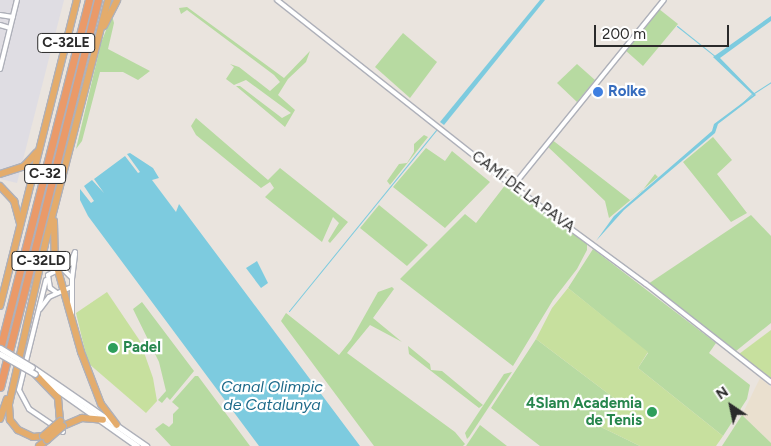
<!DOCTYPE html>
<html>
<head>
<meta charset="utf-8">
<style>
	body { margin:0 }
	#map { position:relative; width:771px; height:446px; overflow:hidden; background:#eae4de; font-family:Figtree,sans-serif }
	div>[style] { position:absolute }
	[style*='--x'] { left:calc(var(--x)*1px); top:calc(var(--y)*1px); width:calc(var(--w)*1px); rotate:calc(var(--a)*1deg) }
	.industrial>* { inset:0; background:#dfdde3 }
	.education>* { inset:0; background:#eae0cf }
	.green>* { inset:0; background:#b7daa1 }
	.pitch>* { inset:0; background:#c7e09e }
	.water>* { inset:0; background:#7dcbdf }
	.stream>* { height:1px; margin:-0.5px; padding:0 0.5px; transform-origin:0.5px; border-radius:0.5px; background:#7dcbdf }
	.roads { filter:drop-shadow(1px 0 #aeb0b9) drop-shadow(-1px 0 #aeb0b9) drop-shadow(0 1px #aeb0b9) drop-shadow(0 -1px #aeb0b9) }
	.minor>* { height:4px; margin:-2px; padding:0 2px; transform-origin:2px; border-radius:2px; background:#fff }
	.tertiary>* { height:5px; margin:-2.5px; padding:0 2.5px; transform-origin:2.5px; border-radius:2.5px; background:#fff }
	.trunk>* { height:6px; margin:-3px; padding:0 3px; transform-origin:3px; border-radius:3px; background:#e4ac6c }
	.motorway>* { height:7px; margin:-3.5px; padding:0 3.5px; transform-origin:3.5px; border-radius:3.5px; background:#ea9a69 }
	.bridges { filter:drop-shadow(1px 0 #aeb0b9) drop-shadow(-1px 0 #aeb0b9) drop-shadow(0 1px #aeb0b9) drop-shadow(0 -1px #aeb0b9) }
	.tertiary-bridge>* { height:5px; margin:-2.5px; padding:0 2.5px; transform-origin:2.5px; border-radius:2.5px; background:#fff }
	.trunk-bridge>* { height:6px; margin:-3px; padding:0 3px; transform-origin:3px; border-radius:3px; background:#e4ac6c }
	.dots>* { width:14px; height:14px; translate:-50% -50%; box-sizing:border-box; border:2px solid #fff; border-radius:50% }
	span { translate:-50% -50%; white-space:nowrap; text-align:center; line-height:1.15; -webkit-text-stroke:4.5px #fff; paint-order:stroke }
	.shield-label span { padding:1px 4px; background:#fff; border:1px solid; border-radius:4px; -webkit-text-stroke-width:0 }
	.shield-label { font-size:14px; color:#2a2a2a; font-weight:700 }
	.shop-label { font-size:15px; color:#366cbe; font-weight:700 }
	.left { translate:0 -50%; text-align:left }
	.street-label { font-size:15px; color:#2a2a2a }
	.leisure-label { font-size:15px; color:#27864d; font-weight:700 }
	.right { translate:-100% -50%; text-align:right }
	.water-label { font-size:16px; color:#1e6a8a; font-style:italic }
	.north { position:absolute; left:706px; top:381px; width:50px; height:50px; -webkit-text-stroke:4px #fff; paint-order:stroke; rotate:326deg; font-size:14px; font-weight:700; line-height:20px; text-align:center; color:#2a2a2a }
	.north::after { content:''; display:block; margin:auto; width:18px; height:22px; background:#2a2a2a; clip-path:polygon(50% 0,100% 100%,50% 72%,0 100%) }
	.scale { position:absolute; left:594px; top:25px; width:135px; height:22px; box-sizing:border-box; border:2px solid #2a2a2a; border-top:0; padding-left:6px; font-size:15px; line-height:18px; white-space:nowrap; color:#2a2a2a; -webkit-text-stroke:4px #fff; paint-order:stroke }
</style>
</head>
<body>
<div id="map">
	<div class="industrial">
		<div style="clip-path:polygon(0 0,64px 0,17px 183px,0 179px)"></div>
	</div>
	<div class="education">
		<div style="clip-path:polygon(760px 378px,771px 387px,771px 443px,742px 415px)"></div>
	</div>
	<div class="green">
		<div style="clip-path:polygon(187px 7px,284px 78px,310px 51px,306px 62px,288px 79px,278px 95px,295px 110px,285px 127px,236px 86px,240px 86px,282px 118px,291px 113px,246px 80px,234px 85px,226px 79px,234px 67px,230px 64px,239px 67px,270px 91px,280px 82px,274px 75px,187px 10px,181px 14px,179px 8px)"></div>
		<div style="clip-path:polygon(659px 9px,678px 24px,643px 66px,625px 50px)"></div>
		<div style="clip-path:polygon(112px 15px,114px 23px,108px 49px,150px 71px,138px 80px,123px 72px,100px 72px,82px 141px,76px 149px,101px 43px)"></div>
		<div style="clip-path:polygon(403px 33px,437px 62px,410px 98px,375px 67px)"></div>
		<div style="clip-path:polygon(577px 64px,595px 80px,577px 102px,557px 83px)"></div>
		<div style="clip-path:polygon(196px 118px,268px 180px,280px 168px,348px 222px,330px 243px,328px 241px,339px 223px,333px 217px,322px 242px,265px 197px,274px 188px,270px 182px,261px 188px,196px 135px,191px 126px)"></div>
		<div style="clip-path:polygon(424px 135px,428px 137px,390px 185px,387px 181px,399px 164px,407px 163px,414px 152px,414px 144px)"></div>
		<div style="clip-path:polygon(713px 137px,732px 160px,717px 174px,747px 213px,731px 222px,683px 162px)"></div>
		<div style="clip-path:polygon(551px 139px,630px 200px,642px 191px,655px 174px,658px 177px,609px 218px,605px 201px,546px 145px)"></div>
		<div style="clip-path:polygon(426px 148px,445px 161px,452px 151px,490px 182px,445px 228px,393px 187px)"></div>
		<div style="clip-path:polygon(506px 184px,587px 243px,587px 250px,577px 269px,553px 300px,513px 366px,400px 279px,465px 214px,476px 223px)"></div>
		<div style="clip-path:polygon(379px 205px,428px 245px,407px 266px,360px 228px)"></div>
		<div style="clip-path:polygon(751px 215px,771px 236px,771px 323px,736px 351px,648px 284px)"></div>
		<div style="clip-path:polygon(593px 249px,716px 343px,709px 353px,750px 385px,747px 399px,723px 436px,638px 368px,648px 353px,568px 288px)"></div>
		<div style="clip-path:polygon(392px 287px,394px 289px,373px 318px,402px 342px,370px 325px,347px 353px,455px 432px,465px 444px,463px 446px,374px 446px,281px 321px,286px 313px,339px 355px,351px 340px,378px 292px)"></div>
		<div style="clip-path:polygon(142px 302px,194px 371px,170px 400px,167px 397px,162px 403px,158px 400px,166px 391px,159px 362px,133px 309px)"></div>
		<div style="clip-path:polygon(536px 339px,618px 401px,601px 427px,640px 446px,540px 446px,491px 408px)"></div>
		<div style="clip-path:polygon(408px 346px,430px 364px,431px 370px,442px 371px,483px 405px,479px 408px,409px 354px)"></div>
		<div style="clip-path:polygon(512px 372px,469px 437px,467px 439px,465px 433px,504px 374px)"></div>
		<div style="clip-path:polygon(195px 376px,198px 376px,250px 446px,171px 446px,155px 429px,163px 423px,169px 427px,173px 423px,173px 414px,179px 408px,172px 402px)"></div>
		<div style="clip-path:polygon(742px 415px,771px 443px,771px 446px,722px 446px)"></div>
		<div style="clip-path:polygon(480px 425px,507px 446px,466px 446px)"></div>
	</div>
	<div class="pitch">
		<div style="clip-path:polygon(568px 288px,648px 352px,638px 368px,723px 436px,716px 446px,640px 446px,601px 427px,618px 401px,536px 339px,552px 308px)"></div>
		<div style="clip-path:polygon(107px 292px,140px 341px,153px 378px,157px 401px,146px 413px,88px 363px,76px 313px)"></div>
		<div style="clip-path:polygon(771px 330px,771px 379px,739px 354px)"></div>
	</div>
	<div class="water">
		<div style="clip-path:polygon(540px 0,545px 0,444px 125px,440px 122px)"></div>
		<div style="clip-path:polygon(771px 16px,771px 21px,720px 58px,756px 95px,718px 124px,715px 133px,624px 210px,596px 241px,614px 216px,712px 131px,714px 124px,753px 95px,713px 57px)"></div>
		<div style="clip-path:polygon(130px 153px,153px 168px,159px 178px,152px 180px,176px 212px,179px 204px,360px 446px,259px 446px,88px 216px,80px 200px,80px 189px,91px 203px,94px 201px,84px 186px,92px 180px,104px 193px,94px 179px,125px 156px,138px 173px,140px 172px,127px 154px)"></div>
		<div style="clip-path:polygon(257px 261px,268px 283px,261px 288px,246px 268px)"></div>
	</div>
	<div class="stream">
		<div style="--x:677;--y:26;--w:50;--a:38.5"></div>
		<div style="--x:754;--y:93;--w:20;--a:-33"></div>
		<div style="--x:740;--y:105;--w:18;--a:-43"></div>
		<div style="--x:289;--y:311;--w:235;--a:-50.9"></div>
	</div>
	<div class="roads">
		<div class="minor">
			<div style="--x:277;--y:0;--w:287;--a:38.3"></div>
			<div style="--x:502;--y:178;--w:179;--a:36.4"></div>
			<div style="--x:646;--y:284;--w:159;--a:38.1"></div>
			<div style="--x:0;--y:15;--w:13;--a:9"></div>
			<div style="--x:0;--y:25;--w:10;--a:17"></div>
			<div style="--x:0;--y:69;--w:71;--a:-76.2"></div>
			<div style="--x:514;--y:185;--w:238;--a:-51"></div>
			<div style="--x:62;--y:268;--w:14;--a:45"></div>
			<div style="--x:72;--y:278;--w:35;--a:90"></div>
			<div style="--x:72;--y:279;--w:25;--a:-83"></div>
			<div style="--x:46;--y:280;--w:113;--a:103.8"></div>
			<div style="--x:19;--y:390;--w:21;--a:62"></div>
			<div style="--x:29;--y:409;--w:41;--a:34.1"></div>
			<div style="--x:57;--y:293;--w:9;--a:-144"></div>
			<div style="--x:50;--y:288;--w:13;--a:-99"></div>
			<div style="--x:48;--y:275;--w:25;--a:-27"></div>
			<div style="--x:70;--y:264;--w:13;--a:-67"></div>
			<div style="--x:40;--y:309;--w:15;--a:-53"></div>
			<div style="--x:49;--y:297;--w:24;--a:-24"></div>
		</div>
		<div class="tertiary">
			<div style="--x:32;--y:367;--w:139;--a:34.7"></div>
			<div style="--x:42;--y:379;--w:116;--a:35.2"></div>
		</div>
		<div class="trunk">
			<div style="--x:104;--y:26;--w:29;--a:-63"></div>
			<div style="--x:0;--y:174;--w:25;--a:-18"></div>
			<div style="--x:24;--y:166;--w:19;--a:-47"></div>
			<div style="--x:0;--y:186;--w:21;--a:47"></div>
			<div style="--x:14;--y:201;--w:23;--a:75"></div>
			<div style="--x:54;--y:221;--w:39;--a:89"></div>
			<div style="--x:55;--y:260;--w:96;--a:74.2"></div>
			<div style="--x:81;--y:352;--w:56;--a:69"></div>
			<div style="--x:101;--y:404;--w:26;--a:53"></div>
			<div style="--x:0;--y:306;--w:316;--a:-75.9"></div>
			<div style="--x:35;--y:374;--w:33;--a:46"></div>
			<div style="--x:58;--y:398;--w:23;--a:85"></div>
			<div style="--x:0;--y:419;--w:21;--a:-71"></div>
			<div style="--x:63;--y:426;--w:21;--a:-23"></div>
			<div style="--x:82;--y:418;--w:21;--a:5"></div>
			<div style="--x:43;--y:436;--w:10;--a:174"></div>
			<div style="--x:33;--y:437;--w:17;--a:-155"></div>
			<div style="--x:18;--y:430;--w:13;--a:-129"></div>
			<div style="--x:10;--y:420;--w:16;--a:-94"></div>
			<div style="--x:9;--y:404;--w:164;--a:-77.3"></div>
			<div style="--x:45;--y:244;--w:252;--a:-75.5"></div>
			<div style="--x:39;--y:446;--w:10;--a:-37"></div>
		</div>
		<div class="motorway">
			<div style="--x:0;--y:349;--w:360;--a:-75.7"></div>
			<div style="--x:0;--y:387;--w:399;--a:-75.8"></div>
		</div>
	</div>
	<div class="bridges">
		<div class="tertiary-bridge">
			<div style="--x:0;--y:348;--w:37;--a:31"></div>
			<div style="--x:0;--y:354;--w:40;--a:29.7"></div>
		</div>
		<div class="trunk-bridge">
			<div style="--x:43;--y:436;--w:23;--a:-41"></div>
			<div style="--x:47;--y:440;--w:21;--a:-41"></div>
		</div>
	</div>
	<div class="dots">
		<div style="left:598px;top:92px;background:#3f7fe0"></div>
		<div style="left:113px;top:348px;background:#2e9e5b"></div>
		<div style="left:652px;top:412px;background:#2e9e5b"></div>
	</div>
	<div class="shield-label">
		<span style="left:66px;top:43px">C-32LE</span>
		<span style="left:45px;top:174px">C-32</span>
		<span style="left:41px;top:261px">C-32LD</span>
	</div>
	<div class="shop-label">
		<span class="left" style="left:608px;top:92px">Rolke</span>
	</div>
	<div class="street-label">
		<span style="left:523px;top:192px;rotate:37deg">CAMÍ DE LA PAVA</span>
	</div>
	<div class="leisure-label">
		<span class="left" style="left:123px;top:348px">Padel</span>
		<span class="right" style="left:642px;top:412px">4Slam Academia<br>de Tenis</span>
	</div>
	<div class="water-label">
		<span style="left:272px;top:396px">Canal Olimpic<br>de Catalunya</span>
	</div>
	<div class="north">N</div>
	<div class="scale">200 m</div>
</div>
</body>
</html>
